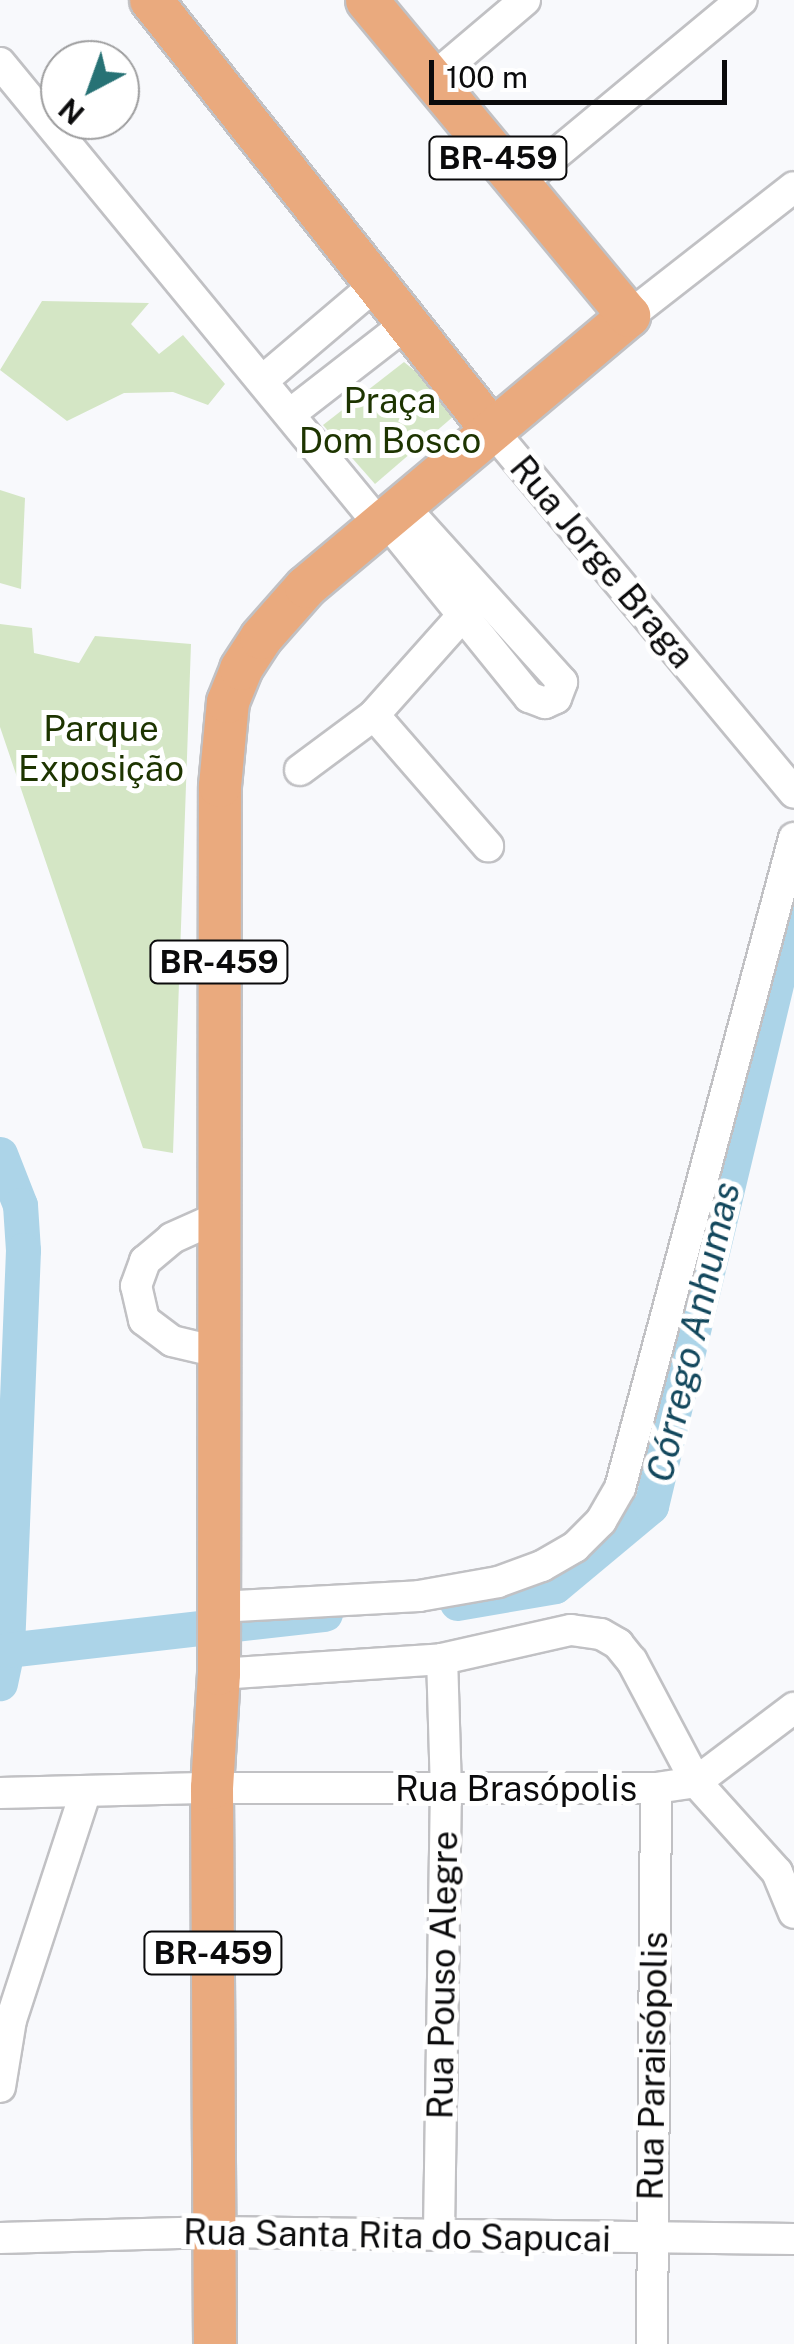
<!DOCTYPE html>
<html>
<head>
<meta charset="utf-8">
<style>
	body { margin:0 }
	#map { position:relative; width:794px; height:2344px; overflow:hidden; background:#f8f9fc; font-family:"Public Sans",sans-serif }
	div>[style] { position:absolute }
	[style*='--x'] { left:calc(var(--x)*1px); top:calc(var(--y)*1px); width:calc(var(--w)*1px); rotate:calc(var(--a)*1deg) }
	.green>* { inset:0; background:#d4e6c5 }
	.river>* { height:35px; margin:-17.5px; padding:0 17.5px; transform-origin:17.5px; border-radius:17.5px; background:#acd4e8 }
	.roads { filter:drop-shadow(2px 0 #c1c1c4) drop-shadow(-2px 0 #c1c1c4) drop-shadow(0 2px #c1c1c4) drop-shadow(0 -2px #c1c1c4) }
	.minor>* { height:30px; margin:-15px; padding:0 15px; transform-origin:15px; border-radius:15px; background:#fff }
	.highway>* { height:42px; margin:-21px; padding:0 21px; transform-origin:21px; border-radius:21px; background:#eaaa7e }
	span { translate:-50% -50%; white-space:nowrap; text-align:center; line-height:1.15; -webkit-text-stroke:10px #fff; paint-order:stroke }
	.shield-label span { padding:2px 8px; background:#fff; border:2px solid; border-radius:8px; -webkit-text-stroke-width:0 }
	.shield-label { font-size:32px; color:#0b0b0c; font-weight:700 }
	.park-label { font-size:35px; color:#1d3400 }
	.street-label { font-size:35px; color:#0b0b0c }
	.water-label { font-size:38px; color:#13485d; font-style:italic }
	.north { position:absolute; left:40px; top:40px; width:100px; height:100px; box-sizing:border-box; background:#fff; border:2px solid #9d9d9e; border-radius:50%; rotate:221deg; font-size:28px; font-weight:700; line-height:40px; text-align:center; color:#0b0b0c }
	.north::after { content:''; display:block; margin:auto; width:35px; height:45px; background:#277275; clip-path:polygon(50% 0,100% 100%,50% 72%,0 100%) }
	.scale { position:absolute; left:429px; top:60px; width:298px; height:45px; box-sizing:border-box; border:5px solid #0b0b0c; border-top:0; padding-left:12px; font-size:30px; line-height:35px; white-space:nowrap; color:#0b0b0c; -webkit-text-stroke:8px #fff; paint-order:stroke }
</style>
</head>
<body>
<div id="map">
	<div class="green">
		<div style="clip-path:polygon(42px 301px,149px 303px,131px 324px,159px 354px,183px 335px,225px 384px,208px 405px,173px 392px,124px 393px,67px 421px,0 370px)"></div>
		<div style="clip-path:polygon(404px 362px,462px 409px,375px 484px,323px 425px)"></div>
		<div style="clip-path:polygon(0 490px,25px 498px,21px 589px,0 583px)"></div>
		<div style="clip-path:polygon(0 624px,32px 628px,34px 653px,79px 663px,95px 636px,191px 644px,173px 1153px,143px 1148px,0 727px)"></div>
	</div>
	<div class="river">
		<div style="--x:0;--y:1154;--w:55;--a:68.6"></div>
		<div style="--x:20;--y:1205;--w:45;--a:86.2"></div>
		<div style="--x:23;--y:1250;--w:400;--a:92.3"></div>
		<div style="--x:7;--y:1650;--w:34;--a:102"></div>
		<div style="--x:457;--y:1603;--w:99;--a:-9.8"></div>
		<div style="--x:555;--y:1586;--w:125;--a:-39.8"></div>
		<div style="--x:651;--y:1506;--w:614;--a:-76.53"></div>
		<div style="--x:7;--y:1650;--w:320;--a:-6.5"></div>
	</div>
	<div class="roads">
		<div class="minor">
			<div style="--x:0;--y:63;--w:597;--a:50.58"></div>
			<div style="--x:432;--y:79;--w:122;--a:-40.3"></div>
			<div style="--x:520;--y:184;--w:288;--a:-39.7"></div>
			<div style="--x:629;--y:316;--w:209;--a:-38"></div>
			<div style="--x:262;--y:381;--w:148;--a:-40.3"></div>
			<div style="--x:290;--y:414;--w:147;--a:-37.8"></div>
			<div style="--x:492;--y:430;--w:472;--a:50.2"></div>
			<div style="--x:385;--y:519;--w:229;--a:51"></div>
			<div style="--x:529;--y:697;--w:17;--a:21"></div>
			<div style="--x:545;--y:703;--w:12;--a:-24"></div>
			<div style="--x:556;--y:698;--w:17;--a:-69"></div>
			<div style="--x:562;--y:682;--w:239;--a:-132.1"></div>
			<div style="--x:463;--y:615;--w:134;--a:131.7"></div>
			<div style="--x:374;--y:715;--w:174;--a:49"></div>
			<div style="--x:300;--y:770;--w:92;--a:-36.6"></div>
			<div style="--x:218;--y:1352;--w:47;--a:-166.6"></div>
			<div style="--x:172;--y:1341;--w:35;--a:-143"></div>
			<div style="--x:144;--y:1320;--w:35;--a:-103"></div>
			<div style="--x:136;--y:1286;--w:27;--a:-70"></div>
			<div style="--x:145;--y:1261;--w:35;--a:-40"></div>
			<div style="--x:172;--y:1238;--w:51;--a:-24.1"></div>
			<div style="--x:218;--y:1607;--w:201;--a:-3.1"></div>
			<div style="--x:419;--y:1596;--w:80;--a:-10"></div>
			<div style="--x:498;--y:1582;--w:47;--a:-20"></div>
			<div style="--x:542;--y:1566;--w:38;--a:-30"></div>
			<div style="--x:575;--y:1547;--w:37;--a:-45"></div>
			<div style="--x:601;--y:1521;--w:38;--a:-60"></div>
			<div style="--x:620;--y:1488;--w:673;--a:-75.01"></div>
			<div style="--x:219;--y:1674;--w:224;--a:-3.8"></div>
			<div style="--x:442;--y:1659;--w:132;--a:-12.7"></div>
			<div style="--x:571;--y:1630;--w:30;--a:8"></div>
			<div style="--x:601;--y:1634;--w:20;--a:30"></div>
			<div style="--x:618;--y:1644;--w:22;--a:51"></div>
			<div style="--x:632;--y:1661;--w:137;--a:62.1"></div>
			<div style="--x:696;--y:1782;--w:121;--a:48"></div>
			<div style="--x:777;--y:1872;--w:44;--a:67.5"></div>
			<div style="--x:0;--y:1793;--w:212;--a:-1.4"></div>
			<div style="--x:212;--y:1788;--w:444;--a:0"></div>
			<div style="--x:656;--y:1788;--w:40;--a:-8.5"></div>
			<div style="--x:696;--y:1782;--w:123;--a:-37.1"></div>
			<div style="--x:0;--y:2087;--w:68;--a:-80.7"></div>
			<div style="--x:11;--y:2020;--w:239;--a:-71.9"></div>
			<div style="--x:439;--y:2232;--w:441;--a:-89.1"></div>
			<div style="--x:446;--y:1791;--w:132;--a:-91.7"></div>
			<div style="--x:0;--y:2238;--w:215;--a:-1.6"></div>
			<div style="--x:215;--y:2232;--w:579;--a:0.69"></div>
			<div style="--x:652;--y:2344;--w:556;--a:-89.59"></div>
		</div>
		<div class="highway">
			<div style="--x:151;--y:0;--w:549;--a:51.58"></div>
			<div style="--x:215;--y:2344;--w:556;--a:-90.31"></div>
			<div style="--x:212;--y:1788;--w:114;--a:-86.5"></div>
			<div style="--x:219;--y:1674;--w:888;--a:-89.94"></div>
			<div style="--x:220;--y:786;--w:84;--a:-84.6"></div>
			<div style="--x:228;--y:702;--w:35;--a:-68"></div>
			<div style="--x:241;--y:669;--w:37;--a:-57"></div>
			<div style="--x:261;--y:638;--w:68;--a:-48.6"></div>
			<div style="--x:306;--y:587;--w:422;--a:-40"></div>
			<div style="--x:629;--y:316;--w:410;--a:-129.7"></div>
		</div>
	</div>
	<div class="shield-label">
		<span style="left:498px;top:158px">BR-459</span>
		<span style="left:219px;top:962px">BR-459</span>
		<span style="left:213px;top:1953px">BR-459</span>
	</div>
	<div class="park-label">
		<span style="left:390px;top:421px">Praça<br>Dom Bosco</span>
		<span style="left:101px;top:749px">Parque<br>Exposição</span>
	</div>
	<div class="street-label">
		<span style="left:602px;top:562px;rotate:50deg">Rua Jorge Braga</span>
		<span style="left:516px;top:1789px">Rua Brasópolis</span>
		<span style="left:443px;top:1975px;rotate:-89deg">Rua Pouso Alegre</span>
		<span style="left:653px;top:2066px;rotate:-89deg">Rua Paraisópolis</span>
		<span style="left:397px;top:2236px;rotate:1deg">Rua Santa Rita do Sapucai</span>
	</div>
	<div class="water-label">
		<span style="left:693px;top:1332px;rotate:-77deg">Córrego Anhumas</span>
	</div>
	<div class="north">N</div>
	<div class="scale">100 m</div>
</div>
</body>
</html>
